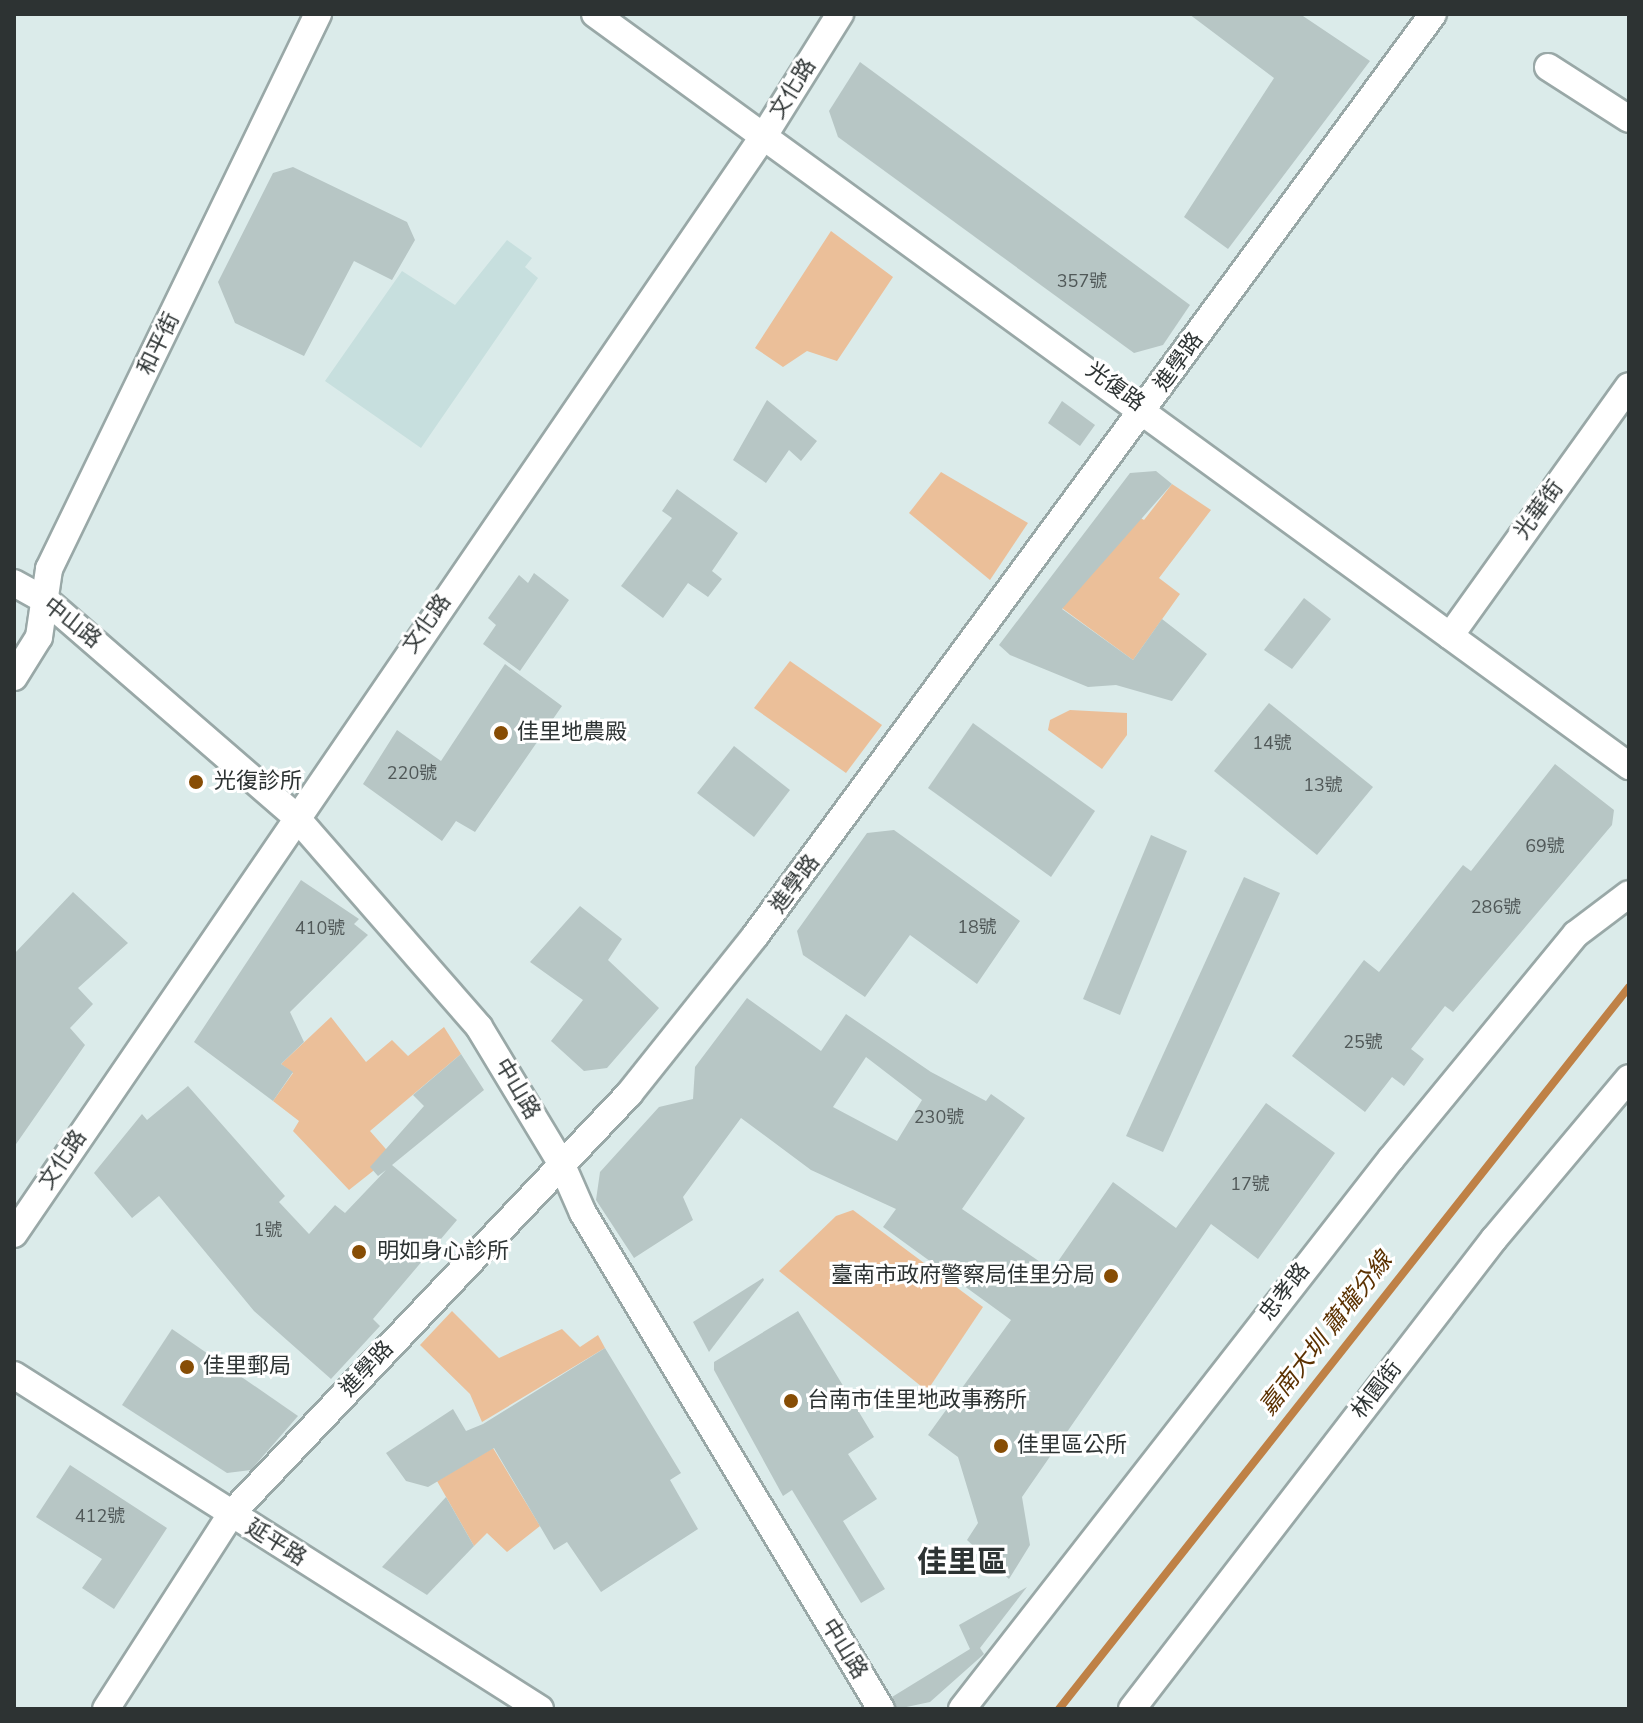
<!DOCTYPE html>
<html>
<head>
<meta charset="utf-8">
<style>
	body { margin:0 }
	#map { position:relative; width:1643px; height:1723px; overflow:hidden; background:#dbebea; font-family:"Nunito Sans","Noto Sans TC",sans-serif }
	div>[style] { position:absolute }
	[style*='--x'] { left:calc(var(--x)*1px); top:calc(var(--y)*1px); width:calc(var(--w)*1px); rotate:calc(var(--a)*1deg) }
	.built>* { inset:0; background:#c7dfde }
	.green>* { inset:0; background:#ebbf99 }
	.stream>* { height:8px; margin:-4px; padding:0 4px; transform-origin:4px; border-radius:4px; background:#bf8146 }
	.building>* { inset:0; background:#b7c6c5 }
	.roads { filter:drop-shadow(2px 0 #99a8a7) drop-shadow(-2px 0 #99a8a7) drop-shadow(0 2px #99a8a7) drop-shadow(0 -2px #99a8a7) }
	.minor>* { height:26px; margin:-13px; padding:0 13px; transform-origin:13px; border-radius:13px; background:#fff }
	.dots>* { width:22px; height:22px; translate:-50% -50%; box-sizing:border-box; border:4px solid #fff; border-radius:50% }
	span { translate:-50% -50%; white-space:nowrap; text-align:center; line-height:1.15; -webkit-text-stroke:6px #fff; paint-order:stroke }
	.number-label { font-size:18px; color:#505858 }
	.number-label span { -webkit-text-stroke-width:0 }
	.street-label { font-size:22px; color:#2d3333 }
	.poi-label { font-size:22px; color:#2d3333 }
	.left { translate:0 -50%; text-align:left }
	.right { translate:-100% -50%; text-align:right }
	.water-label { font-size:24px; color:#5b3100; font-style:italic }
	.district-label { font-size:30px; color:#2d3333; font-weight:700 }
	.frame { position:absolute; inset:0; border:16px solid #2d3333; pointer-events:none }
</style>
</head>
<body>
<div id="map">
	<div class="built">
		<div style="clip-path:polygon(507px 240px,532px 258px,525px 267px,538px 278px,421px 448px,325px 381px,402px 271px,455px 305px)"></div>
	</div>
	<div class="green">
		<div style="clip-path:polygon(831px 231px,893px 277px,837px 361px,807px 351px,783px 367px,755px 348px)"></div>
		<div style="clip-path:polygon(941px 472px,1028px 523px,990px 580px,909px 513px)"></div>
		<div style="clip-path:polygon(1172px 484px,1211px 510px,1159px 578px,1180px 594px,1133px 660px,1040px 592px,1139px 517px,1144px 520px)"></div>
		<div style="clip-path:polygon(790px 661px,882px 725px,846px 773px,754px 708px)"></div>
		<div style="clip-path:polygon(1070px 710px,1127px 713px,1127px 735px,1102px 769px,1048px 730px,1050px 720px)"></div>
		<div style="clip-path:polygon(331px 1017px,366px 1062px,392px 1040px,408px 1056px,444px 1027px,461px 1054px,370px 1131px,392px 1156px,349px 1190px,293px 1131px,299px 1121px,273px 1101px,293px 1073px,281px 1064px)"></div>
		<div style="clip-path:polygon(853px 1210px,983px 1307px,927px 1391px,779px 1271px,836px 1216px)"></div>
		<div style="clip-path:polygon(452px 1311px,499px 1358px,562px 1329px,580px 1347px,598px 1335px,605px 1348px,482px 1422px,470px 1394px,420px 1345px)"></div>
		<div style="clip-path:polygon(493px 1448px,540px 1526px,507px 1552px,487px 1533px,474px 1546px,437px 1481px)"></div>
	</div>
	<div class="stream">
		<div style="--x:1059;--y:1709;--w:920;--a:-51.71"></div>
	</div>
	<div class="building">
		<div style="clip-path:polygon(1189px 14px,1300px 14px,1370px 61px,1228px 249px,1184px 217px,1274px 78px)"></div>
		<div style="clip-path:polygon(860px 62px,1190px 305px,1163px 345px,1134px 353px,838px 137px,829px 111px)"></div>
		<div style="clip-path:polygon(293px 167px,407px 222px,415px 240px,392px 280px,354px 261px,304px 356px,235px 323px,218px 282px,273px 173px)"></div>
		<div style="clip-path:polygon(767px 400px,817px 441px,801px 461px,789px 450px,766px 483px,733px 460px)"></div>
		<div style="clip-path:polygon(1062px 401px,1095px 425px,1080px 446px,1048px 423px)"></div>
		<div style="clip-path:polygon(1156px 471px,1172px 484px,1062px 609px,1133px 660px,1162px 619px,1207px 654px,1172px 701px,1116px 685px,1088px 687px,1010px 655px,999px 645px,1130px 473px)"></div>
		<div style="clip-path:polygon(677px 489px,738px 533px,712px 571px,722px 579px,708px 597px,688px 583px,663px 618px,621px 586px,672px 518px,662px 511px)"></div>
		<div style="clip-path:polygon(534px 573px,569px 600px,520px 671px,483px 644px,496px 625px,488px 618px,519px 575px,528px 583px)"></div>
		<div style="clip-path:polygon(1304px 598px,1331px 619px,1292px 669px,1264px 650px)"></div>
		<div style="clip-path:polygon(505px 664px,562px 706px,475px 832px,456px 821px,442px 841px,363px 784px,397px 730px,441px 761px)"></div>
		<div style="clip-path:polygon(1269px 703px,1373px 787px,1317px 855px,1214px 771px)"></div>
		<div style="clip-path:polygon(973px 723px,1095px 811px,1051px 877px,928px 788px)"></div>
		<div style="clip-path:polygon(734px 746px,790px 790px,754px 837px,697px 793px)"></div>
		<div style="clip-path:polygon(1555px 764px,1614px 810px,1612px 825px,1453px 1012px,1445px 1006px,1411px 1049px,1424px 1059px,1404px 1086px,1392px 1077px,1365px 1112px,1292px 1056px,1364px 960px,1379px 972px,1463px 865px,1471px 871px)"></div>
		<div style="clip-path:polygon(894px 830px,1020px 921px,977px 984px,910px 935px,865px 997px,803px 955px,797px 931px,867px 833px)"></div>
		<div style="clip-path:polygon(1151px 835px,1187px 851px,1120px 1015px,1083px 999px)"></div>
		<div style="clip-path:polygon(1244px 877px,1280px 893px,1163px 1152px,1126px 1136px)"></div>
		<div style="clip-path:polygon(301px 880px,359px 919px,354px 924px,368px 935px,290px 1012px,304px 1042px,281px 1064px,293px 1072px,273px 1101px,194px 1042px)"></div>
		<div style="clip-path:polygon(73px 892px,128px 943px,78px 988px,93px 1004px,70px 1028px,85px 1045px,14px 1147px,14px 954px)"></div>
		<div style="clip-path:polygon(580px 906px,622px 939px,608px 960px,659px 1008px,607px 1068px,584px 1071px,551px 1041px,583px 1000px,530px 962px)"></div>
		<div style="clip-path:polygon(evenodd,747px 998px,821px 1051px,846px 1014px,931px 1072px,986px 1101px,991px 1094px,1025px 1118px,962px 1209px,1052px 1270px,1113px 1182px,1176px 1228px,1266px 1103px,1335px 1153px,1258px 1259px,1211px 1224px,1022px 1497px,1030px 1545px,1009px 1579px,967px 1540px,978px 1523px,958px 1457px,928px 1435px,1011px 1320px,883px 1227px,896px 1209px,811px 1170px,741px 1118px,683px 1197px,693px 1220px,634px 1258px,596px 1200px,600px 1172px,659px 1107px,693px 1099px,695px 1067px,747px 998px,866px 1057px,922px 1100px,897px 1141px,833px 1107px,866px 1057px)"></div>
		<div style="clip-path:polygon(461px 1054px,484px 1090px,392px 1165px,457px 1220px,373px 1319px,380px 1326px,331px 1379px,254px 1311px,159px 1196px,132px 1218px,94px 1173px,142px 1114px,147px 1120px,188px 1086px,285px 1196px,279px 1202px,309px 1234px,335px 1205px,345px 1213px,386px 1170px,378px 1176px,370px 1167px,424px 1106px,413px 1095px)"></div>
		<div style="clip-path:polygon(763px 1278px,764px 1280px,709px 1352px,693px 1322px)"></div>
		<div style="clip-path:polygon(798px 1311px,874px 1437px,848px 1454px,877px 1499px,843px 1521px,885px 1589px,861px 1603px,792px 1490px,783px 1496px,714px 1370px,714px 1362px)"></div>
		<div style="clip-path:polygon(172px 1329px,298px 1416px,251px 1470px,227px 1473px,122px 1405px)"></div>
		<div style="clip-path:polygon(605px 1348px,681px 1473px,670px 1480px,698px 1529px,601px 1592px,567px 1542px,554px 1550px,494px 1448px,428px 1487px,406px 1481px,386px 1453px,453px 1409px,466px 1431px,483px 1424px)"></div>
		<div style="clip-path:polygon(70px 1465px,167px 1528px,114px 1609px,82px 1588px,102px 1559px,36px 1517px)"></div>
		<div style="clip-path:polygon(446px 1497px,474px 1546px,427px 1595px,382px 1567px)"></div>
		<div style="clip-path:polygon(1027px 1587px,980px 1648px,984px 1654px,930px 1702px,897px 1709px,892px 1697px,970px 1649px,959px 1625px)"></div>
	</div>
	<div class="roads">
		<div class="minor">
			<div style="--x:595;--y:14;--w:1279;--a:36.03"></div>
			<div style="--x:1548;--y:67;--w:96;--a:32.7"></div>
			<div style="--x:14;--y:583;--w:38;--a:29"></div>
			<div style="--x:47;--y:601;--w:328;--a:40.9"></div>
			<div style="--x:295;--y:816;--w:280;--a:48.9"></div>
			<div style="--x:479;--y:1027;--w:159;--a:58.9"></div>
			<div style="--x:561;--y:1163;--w:55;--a:66.3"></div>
			<div style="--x:583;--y:1213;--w:579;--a:59"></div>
			<div style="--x:1450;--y:636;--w:307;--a:-54.4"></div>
			<div style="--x:14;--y:677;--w:47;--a:-58"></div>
			<div style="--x:39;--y:637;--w:69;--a:-81.6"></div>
			<div style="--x:49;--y:569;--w:617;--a:-64.14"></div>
			<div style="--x:14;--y:1234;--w:1332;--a:-55.68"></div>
			<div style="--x:765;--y:134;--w:142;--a:-58"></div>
			<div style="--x:14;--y:1375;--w:623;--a:32.41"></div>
			<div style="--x:106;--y:1709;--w:232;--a:-57.3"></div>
			<div style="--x:231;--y:1514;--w:579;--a:-46.54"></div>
			<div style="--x:629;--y:1094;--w:202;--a:-51.4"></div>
			<div style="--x:755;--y:936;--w:1144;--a:-53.67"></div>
			<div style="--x:962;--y:1709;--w:698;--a:-52.05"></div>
			<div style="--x:1391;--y:1159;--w:291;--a:-50.6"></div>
			<div style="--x:1576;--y:934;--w:66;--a:-37"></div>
			<div style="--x:1132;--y:1709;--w:593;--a:-52.4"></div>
			<div style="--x:1494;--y:1239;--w:210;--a:-50"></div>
		</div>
	</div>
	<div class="dots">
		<div style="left:501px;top:733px;background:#874d05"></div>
		<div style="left:196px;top:782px;background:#874d05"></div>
		<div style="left:359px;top:1252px;background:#874d05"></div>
		<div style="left:1111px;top:1276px;background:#874d05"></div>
		<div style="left:187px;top:1367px;background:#874d05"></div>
		<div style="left:791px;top:1401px;background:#874d05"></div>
		<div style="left:1001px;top:1446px;background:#874d05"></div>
	</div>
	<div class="number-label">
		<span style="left:1082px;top:281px">357號</span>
		<span style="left:1272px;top:743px">14號</span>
		<span style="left:412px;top:773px">220號</span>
		<span style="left:1323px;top:785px">13號</span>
		<span style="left:1545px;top:846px">69號</span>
		<span style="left:1496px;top:907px">286號</span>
		<span style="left:977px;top:927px">18號</span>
		<span style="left:320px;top:928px">410號</span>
		<span style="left:1363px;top:1042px">25號</span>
		<span style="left:939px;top:1117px">230號</span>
		<span style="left:1250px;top:1184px">17號</span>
		<span style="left:268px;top:1230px">1號</span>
		<span style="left:100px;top:1516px">412號</span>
	</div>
	<div class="street-label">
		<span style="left:793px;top:89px;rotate:-58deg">文化路</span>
		<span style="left:159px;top:344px;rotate:-64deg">和平街</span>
		<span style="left:1179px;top:362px;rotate:-54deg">進學路</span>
		<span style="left:1115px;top:387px;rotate:36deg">光復路</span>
		<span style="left:1539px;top:510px;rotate:-54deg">光華街</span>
		<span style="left:72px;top:623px;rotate:38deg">中山路</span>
		<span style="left:427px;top:624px;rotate:-55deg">文化路</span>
		<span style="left:795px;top:884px;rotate:-53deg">進學路</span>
		<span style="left:517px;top:1089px;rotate:59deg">中山路</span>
		<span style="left:63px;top:1160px;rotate:-56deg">文化路</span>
		<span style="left:1285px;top:1292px;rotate:-52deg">忠孝路</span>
		<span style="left:367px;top:1369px;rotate:-47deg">進學路</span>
		<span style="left:1377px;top:1390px;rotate:-52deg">林園街</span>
		<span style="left:276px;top:1543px;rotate:32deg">延平路</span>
		<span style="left:844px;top:1649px;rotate:58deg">中山路</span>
	</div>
	<div class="poi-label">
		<span class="left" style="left:517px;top:733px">佳里地農殿</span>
		<span class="left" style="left:214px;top:782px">光復診所</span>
		<span class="left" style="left:377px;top:1252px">明如身心診所</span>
		<span class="right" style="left:1095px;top:1276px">臺南市政府警察局佳里分局</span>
		<span class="left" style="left:203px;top:1367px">佳里郵局</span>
		<span class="left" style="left:807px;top:1401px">台南市佳里地政事務所</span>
		<span class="left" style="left:1017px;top:1446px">佳里區公所</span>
	</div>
	<div class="water-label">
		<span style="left:1326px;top:1334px;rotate:-52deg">嘉南大圳 蕭壠分線</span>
	</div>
	<div class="district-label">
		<span style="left:962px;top:1563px">佳里區</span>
	</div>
	<div class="frame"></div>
</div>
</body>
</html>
